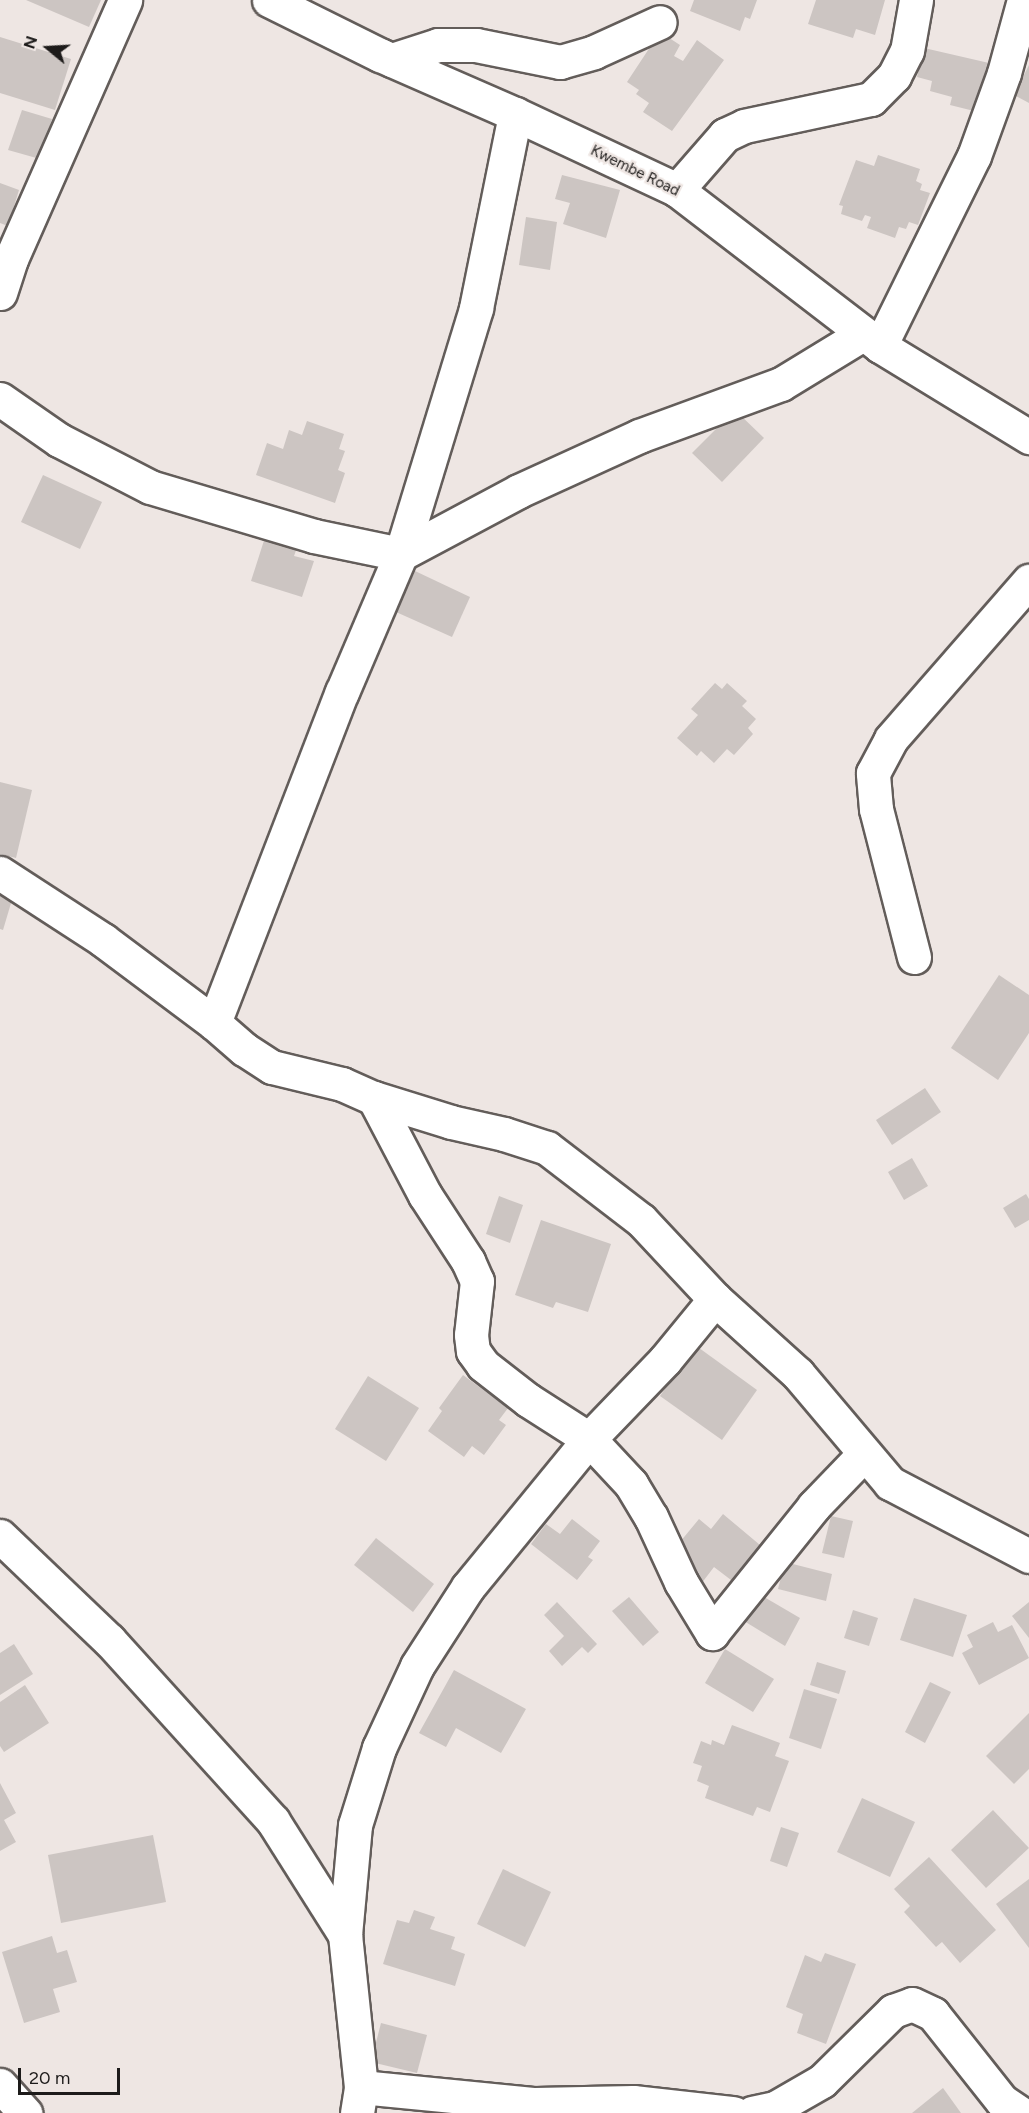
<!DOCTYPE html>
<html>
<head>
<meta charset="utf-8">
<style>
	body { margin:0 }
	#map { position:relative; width:1029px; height:2113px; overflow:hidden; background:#eee6e3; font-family:Figtree,sans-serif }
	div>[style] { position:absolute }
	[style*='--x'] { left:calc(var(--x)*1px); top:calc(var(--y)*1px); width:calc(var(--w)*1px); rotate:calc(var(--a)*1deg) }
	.building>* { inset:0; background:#ccc5c2 }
	.roads { filter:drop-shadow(2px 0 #635d5a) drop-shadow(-2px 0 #635d5a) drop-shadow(0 2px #635d5a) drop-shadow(0 -2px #635d5a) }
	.street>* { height:33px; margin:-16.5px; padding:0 16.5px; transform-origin:16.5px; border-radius:16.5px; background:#fff }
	span { translate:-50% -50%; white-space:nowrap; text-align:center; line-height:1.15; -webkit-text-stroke:4.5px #eee6e3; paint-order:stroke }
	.street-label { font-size:15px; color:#1d1b1a }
	.north { position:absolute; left:18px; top:18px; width:60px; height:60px; -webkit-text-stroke:4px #eee6e3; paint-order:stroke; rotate:288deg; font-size:16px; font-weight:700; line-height:24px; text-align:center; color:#1d1b1a }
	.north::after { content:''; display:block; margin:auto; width:21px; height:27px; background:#1d1b1a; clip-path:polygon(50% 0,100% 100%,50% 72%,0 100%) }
	.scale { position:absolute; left:18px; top:2068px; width:102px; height:27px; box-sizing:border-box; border:3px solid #1d1b1a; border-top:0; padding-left:8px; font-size:18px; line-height:21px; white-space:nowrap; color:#1d1b1a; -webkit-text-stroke:4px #eee6e3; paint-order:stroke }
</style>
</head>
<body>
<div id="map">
	<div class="building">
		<div style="clip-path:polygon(26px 0,101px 0,89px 27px)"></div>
		<div style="clip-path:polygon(694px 0,757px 0,750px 19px,745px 17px,740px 31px,690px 11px)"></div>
		<div style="clip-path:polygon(816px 0,885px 0,875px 35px,856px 29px,853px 38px,808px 24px)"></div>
		<div style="clip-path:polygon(660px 32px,680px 45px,674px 56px,683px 61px,697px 40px,724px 60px,672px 131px,643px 112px,649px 103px,636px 94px,639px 90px,627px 82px)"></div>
		<div style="clip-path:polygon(0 37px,71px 59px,55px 110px,0 93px)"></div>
		<div style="clip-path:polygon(924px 48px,989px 63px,978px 112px,950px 105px,952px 97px,930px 91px,932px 81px,917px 77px)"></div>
		<div style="clip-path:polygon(1029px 65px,1029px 103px,1014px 95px)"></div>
		<div style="clip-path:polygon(22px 110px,52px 119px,40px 159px,8px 150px)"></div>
		<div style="clip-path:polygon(878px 155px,920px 169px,916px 181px,922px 184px,920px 190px,930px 193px,918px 225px,909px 222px,906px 229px,899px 227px,895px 238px,867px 228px,871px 217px,865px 215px,862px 221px,841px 214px,843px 206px,839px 205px,856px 160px,874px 166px)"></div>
		<div style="clip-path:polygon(562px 175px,620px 190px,606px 238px,563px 224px,570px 203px,555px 199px)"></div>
		<div style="clip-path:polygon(0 183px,19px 190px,8px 226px,0 223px)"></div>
		<div style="clip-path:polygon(526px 217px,557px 222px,550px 270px,519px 265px)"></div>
		<div style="clip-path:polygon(735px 410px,764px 438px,722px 482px,692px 453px)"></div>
		<div style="clip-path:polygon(307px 421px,344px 434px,339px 449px,345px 451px,338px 470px,345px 473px,335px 503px,256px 475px,267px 443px,283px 449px,289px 430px,302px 435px)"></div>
		<div style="clip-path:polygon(43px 475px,102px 502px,80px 549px,21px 522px)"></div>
		<div style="clip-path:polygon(268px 528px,300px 539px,294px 556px,314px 561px,302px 597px,251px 581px)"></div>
		<div style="clip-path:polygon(415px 571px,470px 597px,452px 637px,396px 612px)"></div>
		<div style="clip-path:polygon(715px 683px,722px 689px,727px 683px,747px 701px,742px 706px,756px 719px,748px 728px,753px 734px,734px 755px,727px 749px,714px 763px,701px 751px,697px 756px,677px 738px,698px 715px,691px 709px)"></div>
		<div style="clip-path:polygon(0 782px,32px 790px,16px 858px,0 854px)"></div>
		<div style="clip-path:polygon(0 889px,14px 893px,3px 930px,0 929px)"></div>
		<div style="clip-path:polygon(999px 975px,1029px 995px,1029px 1033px,998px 1080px,951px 1048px)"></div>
		<div style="clip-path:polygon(925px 1088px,941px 1112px,892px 1145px,876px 1120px)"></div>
		<div style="clip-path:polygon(912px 1158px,928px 1186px,904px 1200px,888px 1172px)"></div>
		<div style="clip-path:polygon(1026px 1194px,1029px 1199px,1029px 1220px,1015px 1228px,1003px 1208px)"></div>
		<div style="clip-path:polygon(499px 1196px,523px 1205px,510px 1243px,486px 1234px)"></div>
		<div style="clip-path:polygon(541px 1220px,611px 1244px,588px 1312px,556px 1302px,553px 1308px,515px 1295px)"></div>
		<div style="clip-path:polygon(695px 1345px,757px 1390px,722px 1440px,660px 1396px)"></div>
		<div style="clip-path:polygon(463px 1375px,508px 1408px,499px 1420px,506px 1425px,484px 1455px,472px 1446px,464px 1457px,428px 1431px,442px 1411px,439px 1408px)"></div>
		<div style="clip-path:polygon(368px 1376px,419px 1408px,386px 1461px,335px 1429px)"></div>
		<div style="clip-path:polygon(723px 1514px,760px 1545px,731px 1580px,714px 1567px,701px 1584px,681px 1567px,675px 1548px,699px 1519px,711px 1529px)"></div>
		<div style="clip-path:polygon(831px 1516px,853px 1521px,844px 1558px,822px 1553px)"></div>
		<div style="clip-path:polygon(572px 1519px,600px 1541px,588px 1557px,593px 1560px,577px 1580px,531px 1544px,546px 1524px,560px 1534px)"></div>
		<div style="clip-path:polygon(376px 1538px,434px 1584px,413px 1612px,354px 1565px)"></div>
		<div style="clip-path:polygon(785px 1562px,832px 1574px,826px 1601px,778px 1589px)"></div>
		<div style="clip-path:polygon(759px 1594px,800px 1618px,785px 1646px,744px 1621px)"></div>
		<div style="clip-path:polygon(629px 1597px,659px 1632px,643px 1646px,612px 1611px)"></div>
		<div style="clip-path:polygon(914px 1598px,967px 1615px,953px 1657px,900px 1640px)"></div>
		<div style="clip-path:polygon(557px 1602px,597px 1644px,588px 1653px,582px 1647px,562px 1666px,549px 1651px,564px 1636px,544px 1615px)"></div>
		<div style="clip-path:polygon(1029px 1602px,1029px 1638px,1012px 1616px)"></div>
		<div style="clip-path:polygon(853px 1610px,878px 1618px,869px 1646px,844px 1638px)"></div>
		<div style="clip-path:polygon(993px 1622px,998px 1632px,1012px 1625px,1029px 1658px,979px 1685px,962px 1653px,973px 1647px,967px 1635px)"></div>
		<div style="clip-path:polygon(14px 1644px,33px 1674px,0 1695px,0 1653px)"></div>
		<div style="clip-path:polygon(725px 1649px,774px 1679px,753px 1712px,705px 1683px)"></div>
		<div style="clip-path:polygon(817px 1662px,846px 1671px,839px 1694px,810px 1685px)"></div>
		<div style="clip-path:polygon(454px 1670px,526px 1709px,501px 1753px,456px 1728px,446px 1747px,419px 1733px)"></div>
		<div style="clip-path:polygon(930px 1682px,951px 1692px,925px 1743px,905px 1732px)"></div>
		<div style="clip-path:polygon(25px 1685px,49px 1723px,4px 1752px,0 1746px,0 1702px)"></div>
		<div style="clip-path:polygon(804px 1689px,837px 1699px,821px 1749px,789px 1738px)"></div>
		<div style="clip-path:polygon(1029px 1713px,1029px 1769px,1014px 1784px,986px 1756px)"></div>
		<div style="clip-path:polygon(732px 1725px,780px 1743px,775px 1756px,789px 1761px,770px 1812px,757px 1807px,753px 1816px,705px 1798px,709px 1786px,697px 1781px,702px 1766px,693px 1763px,701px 1741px,711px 1745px,712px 1740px,724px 1745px)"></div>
		<div style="clip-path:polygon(0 1783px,16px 1813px,4px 1820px,16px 1842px,0 1851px)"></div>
		<div style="clip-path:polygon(862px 1798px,915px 1822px,890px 1877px,837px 1852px)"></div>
		<div style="clip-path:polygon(993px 1810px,1029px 1848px,986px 1888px,951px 1850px)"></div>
		<div style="clip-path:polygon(781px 1827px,799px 1833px,787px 1867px,770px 1861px)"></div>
		<div style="clip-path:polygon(153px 1835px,166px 1902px,61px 1923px,48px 1855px)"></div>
		<div style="clip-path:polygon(929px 1857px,996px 1930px,960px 1963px,942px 1942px,936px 1947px,904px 1912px,910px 1906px,894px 1889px)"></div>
		<div style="clip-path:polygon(503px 1869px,551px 1892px,525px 1947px,477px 1924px)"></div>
		<div style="clip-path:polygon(1029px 1879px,1029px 1948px,996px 1904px)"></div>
		<div style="clip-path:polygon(414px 1910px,435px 1917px,430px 1929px,455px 1937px,451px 1949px,465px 1954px,455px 1986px,383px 1964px,397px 1920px,409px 1923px)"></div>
		<div style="clip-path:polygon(52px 1936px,57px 1953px,67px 1950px,77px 1982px,53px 1989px,60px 2012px,24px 2023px,2px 1952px)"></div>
		<div style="clip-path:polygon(825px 1953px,856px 1964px,826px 2044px,797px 2033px,803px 2014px,786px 2007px,805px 1955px,821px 1962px)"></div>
		<div style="clip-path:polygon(381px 2023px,427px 2035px,417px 2073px,371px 2062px)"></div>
		<div style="clip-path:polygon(943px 2088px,961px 2113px,912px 2113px)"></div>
	</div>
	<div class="roads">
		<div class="street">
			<div style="--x:269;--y:0;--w:124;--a:26.4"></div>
			<div style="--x:380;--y:55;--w:147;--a:23.6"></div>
			<div style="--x:515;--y:114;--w:179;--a:25.1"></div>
			<div style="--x:677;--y:190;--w:256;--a:37.5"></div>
			<div style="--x:880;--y:346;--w:175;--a:31.4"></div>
			<div style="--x:392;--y:60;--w:48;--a:-18.1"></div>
			<div style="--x:438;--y:45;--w:38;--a:0"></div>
			<div style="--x:476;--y:45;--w:86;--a:11.4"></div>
			<div style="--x:560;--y:62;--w:35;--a:-16"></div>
			<div style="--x:594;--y:52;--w:72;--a:-24.4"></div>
			<div style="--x:677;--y:190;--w:73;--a:-48.9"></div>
			<div style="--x:725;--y:135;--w:21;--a:-25"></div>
			<div style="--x:744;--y:126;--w:130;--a:-12"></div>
			<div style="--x:871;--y:99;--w:33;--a:-45"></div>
			<div style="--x:894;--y:76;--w:28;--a:-63"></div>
			<div style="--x:907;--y:51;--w:52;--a:-80"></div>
			<div style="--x:0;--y:293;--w:36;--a:-72"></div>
			<div style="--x:11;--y:259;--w:283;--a:-66.2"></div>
			<div style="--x:880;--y:346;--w:212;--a:-63.7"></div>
			<div style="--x:974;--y:156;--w:88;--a:-70.1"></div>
			<div style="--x:1004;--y:73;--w:76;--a:-74.7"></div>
			<div style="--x:0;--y:399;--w:72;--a:34.8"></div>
			<div style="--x:59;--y:440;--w:102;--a:27.3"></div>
			<div style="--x:150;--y:487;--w:171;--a:16.6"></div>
			<div style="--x:314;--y:536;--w:89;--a:11.7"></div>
			<div style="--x:401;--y:554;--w:134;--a:-28.1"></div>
			<div style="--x:519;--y:491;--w:132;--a:-24.6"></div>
			<div style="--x:639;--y:436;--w:151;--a:-20.1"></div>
			<div style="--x:781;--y:384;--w:96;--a:-31.4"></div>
			<div style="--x:0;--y:873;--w:123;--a:33"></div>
			<div style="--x:103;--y:940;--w:139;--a:36.8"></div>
			<div style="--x:214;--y:1023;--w:40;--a:41"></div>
			<div style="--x:244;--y:1049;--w:33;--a:33"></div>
			<div style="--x:272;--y:1067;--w:72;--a:13.7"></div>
			<div style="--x:342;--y:1084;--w:35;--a:24"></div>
			<div style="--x:374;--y:1098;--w:81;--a:17.3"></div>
			<div style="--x:451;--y:1122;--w:54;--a:12.8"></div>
			<div style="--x:504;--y:1134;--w:45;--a:18"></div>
			<div style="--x:547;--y:1148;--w:118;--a:37.5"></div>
			<div style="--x:641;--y:1220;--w:108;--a:46.9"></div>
			<div style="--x:715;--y:1299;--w:112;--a:42.1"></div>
			<div style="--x:798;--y:1374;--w:143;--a:49.8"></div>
			<div style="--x:890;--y:1483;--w:157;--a:27.7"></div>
			<div style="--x:914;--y:957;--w:153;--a:-104.4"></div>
			<div style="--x:876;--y:809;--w:36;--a:-95"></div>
			<div style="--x:873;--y:773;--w:38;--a:-62"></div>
			<div style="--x:891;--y:739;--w:210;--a:-48.9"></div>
			<div style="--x:214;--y:1023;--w:355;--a:-68.9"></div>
			<div style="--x:342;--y:692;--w:150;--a:-66.9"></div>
			<div style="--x:401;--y:554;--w:257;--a:-73"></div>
			<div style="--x:476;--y:308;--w:198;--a:-78.6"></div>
			<div style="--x:374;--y:1098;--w:110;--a:62.3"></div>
			<div style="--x:425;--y:1195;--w:79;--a:56.9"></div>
			<div style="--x:468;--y:1261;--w:22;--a:66"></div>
			<div style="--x:477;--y:1281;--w:54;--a:96.3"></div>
			<div style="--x:471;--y:1335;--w:16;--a:83"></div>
			<div style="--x:473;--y:1351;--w:17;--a:54"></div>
			<div style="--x:483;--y:1365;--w:57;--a:37.9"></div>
			<div style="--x:528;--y:1400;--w:72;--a:32.6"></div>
			<div style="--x:589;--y:1439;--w:62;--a:47"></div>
			<div style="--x:631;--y:1484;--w:39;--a:59"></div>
			<div style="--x:651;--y:1517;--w:72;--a:65.2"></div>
			<div style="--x:681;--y:1582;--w:60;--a:58.7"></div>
			<div style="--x:712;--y:1633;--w:163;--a:-51.2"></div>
			<div style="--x:814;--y:1506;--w:71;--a:-46.1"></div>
			<div style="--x:0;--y:1536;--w:151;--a:43.7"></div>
			<div style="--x:109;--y:1640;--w:244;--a:47.8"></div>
			<div style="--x:273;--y:1821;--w:135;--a:57.7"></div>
			<div style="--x:0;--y:2085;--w:38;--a:48"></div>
			<div style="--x:361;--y:2087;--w:175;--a:5.6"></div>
			<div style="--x:535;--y:2104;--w:98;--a:-1.2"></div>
			<div style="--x:633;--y:2102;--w:101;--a:6.3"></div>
			<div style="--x:357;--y:2113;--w:26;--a:-81"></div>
			<div style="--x:361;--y:2087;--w:153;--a:-96"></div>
			<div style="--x:345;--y:1935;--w:110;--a:-84.8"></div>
			<div style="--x:355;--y:1825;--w:81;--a:-72.7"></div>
			<div style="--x:379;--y:1748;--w:90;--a:-65.1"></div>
			<div style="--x:417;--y:1666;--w:94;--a:-57.2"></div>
			<div style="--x:468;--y:1587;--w:191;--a:-50.7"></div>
			<div style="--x:589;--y:1439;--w:110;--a:-46.1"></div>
			<div style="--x:665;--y:1360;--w:79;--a:-50.7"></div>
			<div style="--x:752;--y:2113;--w:24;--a:-12"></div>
			<div style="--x:775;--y:2108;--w:54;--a:-29.9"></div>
			<div style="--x:822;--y:2081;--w:100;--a:-44.6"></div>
			<div style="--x:893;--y:2011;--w:20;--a:-20"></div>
			<div style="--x:912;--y:2004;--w:23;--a:25"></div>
			<div style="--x:933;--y:2014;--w:111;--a:51.6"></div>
			<div style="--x:1002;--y:2101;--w:22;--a:34"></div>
		</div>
	</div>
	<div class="street-label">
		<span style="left:635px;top:171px;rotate:26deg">Kwembe Road</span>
	</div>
	<div class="north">N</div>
	<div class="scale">20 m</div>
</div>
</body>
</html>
